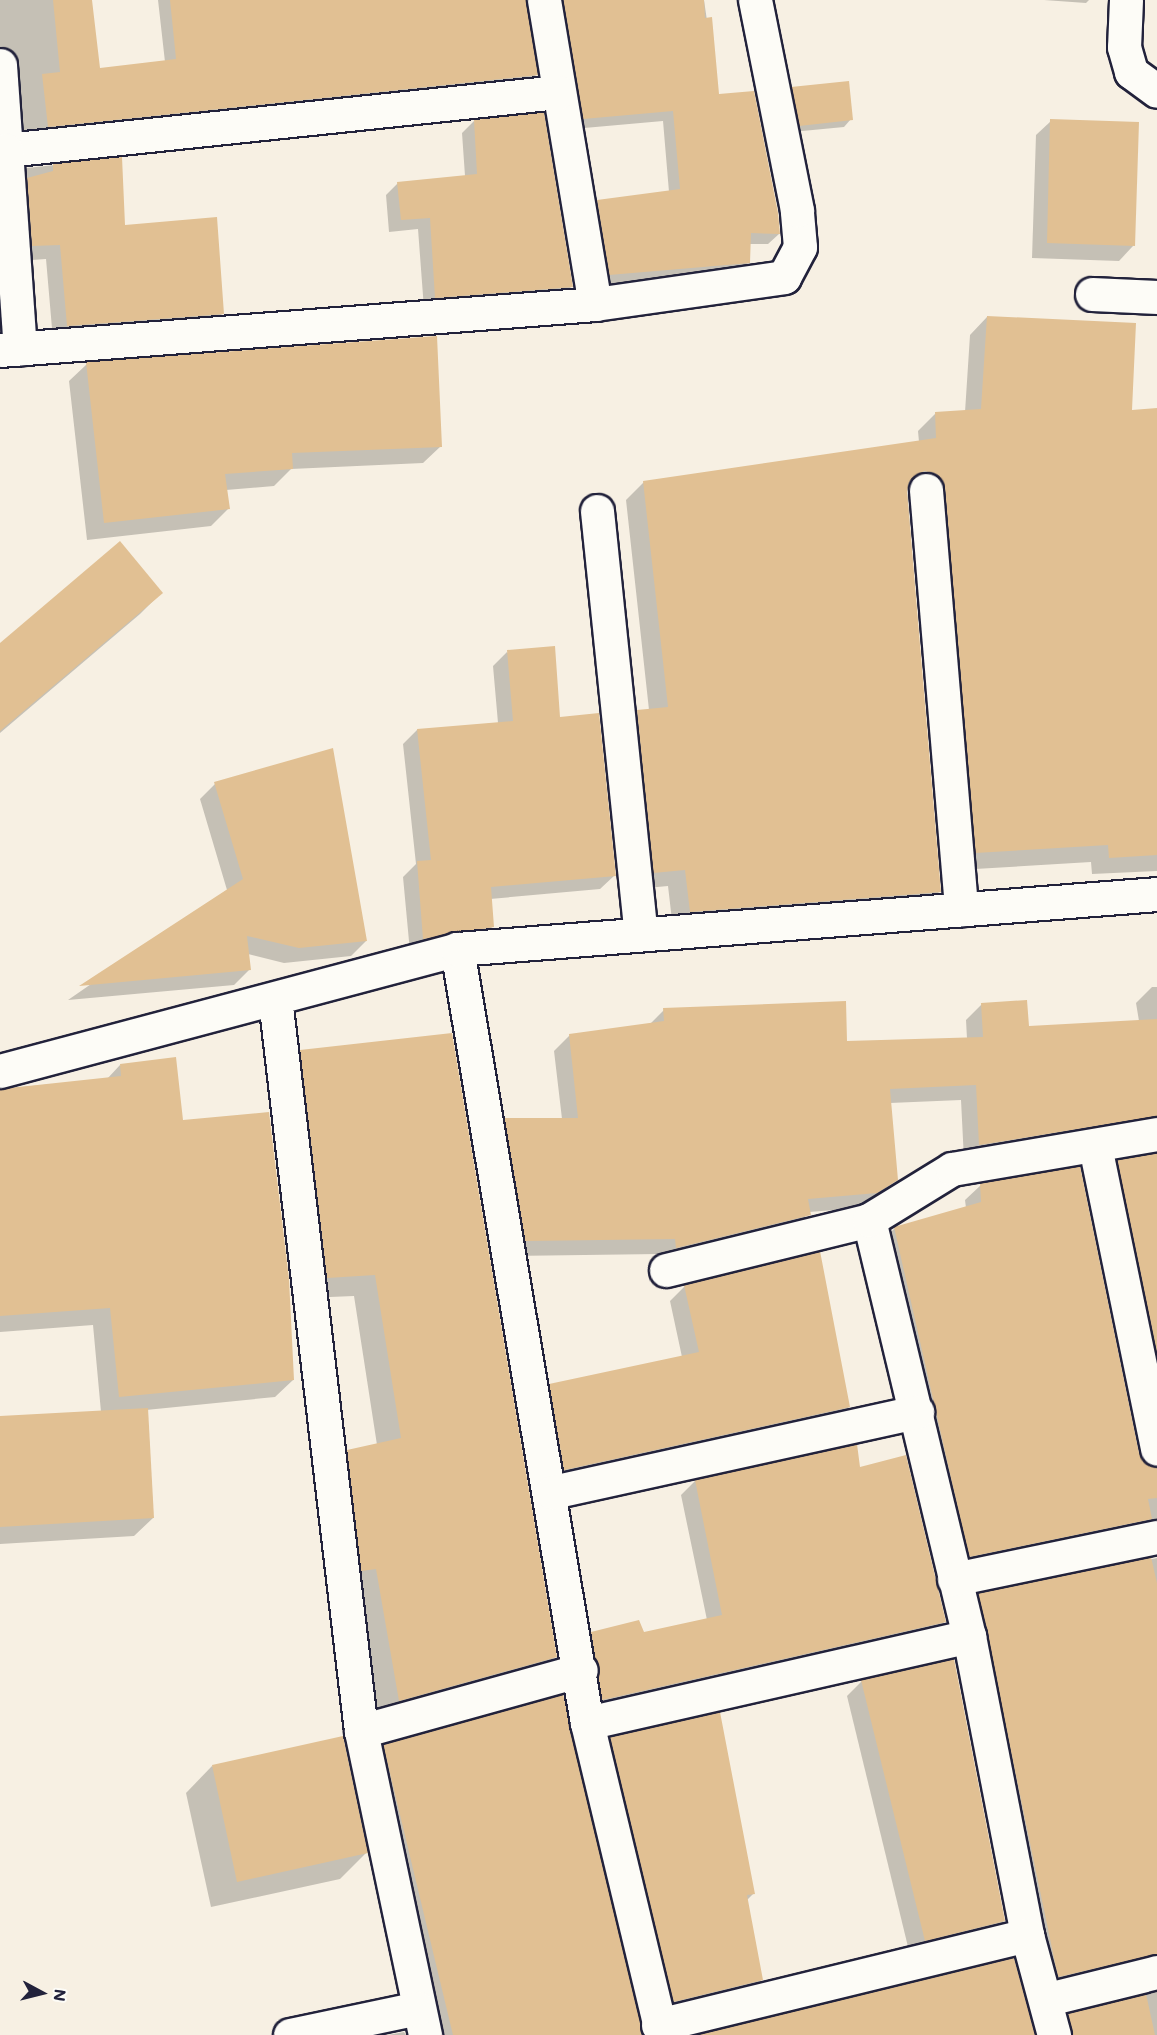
<!DOCTYPE html>
<html>
<head>
<meta charset="utf-8">
<style>
	body { margin:0 }
	#map { position:relative; width:1157px; height:2035px; overflow:hidden; background:#f7f0e3; font-family:Mali,sans-serif }
	div>[style] { position:absolute }
	[style*='--x'] { left:calc(var(--x)*1px); top:calc(var(--y)*1px); width:calc(var(--w)*1px); rotate:calc(var(--a)*1deg) }
	.shadow>* { inset:0; background:#0003 }
	.building>* { inset:0; background:#e1c093 }
	.roads { filter:drop-shadow(2px 0 #22223b) drop-shadow(-2px 0 #22223b) drop-shadow(0 2px #22223b) drop-shadow(0 -2px #22223b) }
	.street>* { height:33px; margin:-16.5px; padding:0 16.5px; transform-origin:16.5px; border-radius:16.5px; background:#fdfcf7 }
	span { translate:-50% -50%; white-space:nowrap; text-align:center; line-height:1.15; -webkit-text-stroke:6px #fdfcf7; paint-order:stroke }
	.north { position:absolute; left:12px; top:1963px; width:60px; height:60px; -webkit-text-stroke:4px #fdfcf7; paint-order:stroke; rotate:97deg; font-size:16px; font-weight:700; line-height:24px; text-align:center; color:#22223b }
	.north::after { content:''; display:block; margin:auto; width:21px; height:27px; background:#22223b; clip-path:polygon(50% 0,100% 100%,50% 72%,0 100%) }
</style>
</head>
<body>
<div id="map">
	<div class="shadow">
		<div style="clip-path:polygon(0 0,91px 0,99px 70px,165px 62px,158px 0,525px 0,536px 75px,526px 85px,13px 139px,0 61px)"></div>
		<div style="clip-path:polygon(546px 0,704px 0,718px 96px,779px 234px,768px 244px,749px 244px,749px 262px,738px 273px,599px 285px,587px 212px,597px 201px,669px 192px,663px 121px,573px 129px)"></div>
		<div style="clip-path:polygon(1044px 0,1089px 0,1086px 3px)"></div>
		<div style="clip-path:polygon(792px 88px,851px 119px,844px 127px,792px 132px,785px 95px)"></div>
		<div style="clip-path:polygon(474px 121px,572px 286px,560px 298px,424px 309px,418px 229px,389px 232px,386px 195px,398px 183px,465px 176px,462px 133px)"></div>
		<div style="clip-path:polygon(1051px 121px,1133px 246px,1119px 261px,1032px 258px,1036px 135px)"></div>
		<div style="clip-path:polygon(120px 158px,124px 226px,223px 313px,208px 328px,53px 340px,46px 259px,17px 261px,12px 183px,27px 168px)"></div>
		<div style="clip-path:polygon(987px 317px,1131px 411px,1157px 410px,1157px 871px,1092px 874px,1091px 862px,958px 870px,924px 496px,907px 488px,939px 892px,922px 909px,673px 929px,668px 886px,636px 889px,620px 729px,637px 711px,649px 710px,626px 500px,644px 482px,919px 442px,918px 431px,935px 414px,965px 412px,970px 335px)"></div>
		<div style="clip-path:polygon(87px 364px,441px 446px,423px 463px,291px 469px,274px 486px,226px 490px,228px 509px,211px 526px,87px 540px,69px 381px)"></div>
		<div style="clip-path:polygon(161px 593px,140px 614px,0 733px,0 645px)"></div>
		<div style="clip-path:polygon(507px 652px,559px 719px,615px 875px,600px 889px,490px 899px,492px 927px,478px 941px,410px 952px,403px 877px,416px 864px,403px 744px,417px 730px,498px 723px,493px 666px)"></div>
		<div style="clip-path:polygon(215px 784px,366px 941px,351px 956px,284px 963px,248px 954px,249px 970px,234px 985px,68px 1000px,227px 890px,200px 799px)"></div>
		<div style="clip-path:polygon(1152px 987px,1157px 987px,1157px 1140px,964px 1160px,961px 1100px,890px 1103px,897px 1179px,860px 1208px,809px 1212px,794px 1230px,661px 1263px,659px 1254px,510px 1256px,490px 1135px,505px 1119px,562px 1119px,554px 1051px,570px 1035px,649px 1025px,664px 1010px,846px 1042px,967px 1039px,966px 1020px,982px 1004px,1027px 1028px,1139px 1021px,1136px 1003px)"></div>
		<div style="clip-path:polygon(301px 1051px,555px 1657px,534px 1678px,378px 1721px,355px 1589px,326px 1473px,348px 1452px,377px 1445px,354px 1296px,306px 1298px,279px 1073px)"></div>
		<div style="clip-path:polygon(120px 1065px,181px 1122px,293px 1380px,275px 1397px,146px 1410px,153px 1518px,134px 1536px,0 1544px,0 1417px,101px 1412px,93px 1325px,0 1332px,0 1089px,107px 1079px)"></div>
		<div style="clip-path:polygon(1157px 1153px,1157px 1445px,1102px 1177px,1118px 1161px)"></div>
		<div style="clip-path:polygon(981px 1185px,1137px 1453px,1157px 1468px,1157px 1545px,954px 1571px,879px 1244px,895px 1228px,966px 1208px,965px 1200px)"></div>
		<div style="clip-path:polygon(685px 1286px,849px 1407px,834px 1422px,549px 1484px,535px 1400px,550px 1385px,682px 1357px,670px 1301px)"></div>
		<div style="clip-path:polygon(859px 1469px,945px 1621px,931px 1636px,588px 1713px,577px 1647px,591px 1633px,643px 1633px,707px 1620px,681px 1495px,695px 1481px)"></div>
		<div style="clip-path:polygon(1157px 1558px,1157px 1980px,1043px 1992px,963px 1610px,979px 1595px)"></div>
		<div style="clip-path:polygon(862px 1681px,1004px 1921px,989px 1935px,910px 1955px,847px 1696px)"></div>
		<div style="clip-path:polygon(610px 1738px,754px 1893px,747px 1900px,761px 1980px,738px 2003px,650px 2024px,587px 1762px)"></div>
		<div style="clip-path:polygon(384px 1746px,642px 2035px,427px 2035px,368px 1761px)"></div>
		<div style="clip-path:polygon(212px 1766px,366px 1853px,340px 1879px,211px 1907px,186px 1793px)"></div>
		<div style="clip-path:polygon(1157px 1990px,1157px 2035px,1054px 2035px,1068px 2015px)"></div>
		<div style="clip-path:polygon(404px 2032px,406px 2035px,388px 2035px)"></div>
	</div>
	<div class="building">
		<div style="clip-path:polygon(53px 0,92px 0,100px 68px,176px 59px,170px 0,526px 0,538px 75px,48px 127px,42px 74px,60px 72px)"></div>
		<div style="clip-path:polygon(563px 0,704px 0,705px 18px,712px 17px,719px 94px,754px 91px,778px 213px,780px 234px,751px 233px,750px 263px,609px 275px,597px 200px,680px 189px,673px 111px,583px 119px)"></div>
		<div style="clip-path:polygon(849px 81px,853px 120px,799px 126px,791px 87px)"></div>
		<div style="clip-path:polygon(544px 112px,573px 287px,435px 298px,430px 218px,401px 220px,397px 182px,477px 174px,474px 120px)"></div>
		<div style="clip-path:polygon(1050px 119px,1139px 122px,1135px 246px,1047px 243px)"></div>
		<div style="clip-path:polygon(122px 157px,125px 225px,217px 217px,224px 314px,67px 326px,60px 245px,32px 246px,27px 178px,53px 171px,53px 164px)"></div>
		<div style="clip-path:polygon(987px 316px,1136px 323px,1132px 410px,1157px 408px,1157px 855px,1109px 858px,1108px 845px,975px 853px,945px 488px,934px 473px,924px 471px,909px 482px,907px 492px,941px 892px,690px 912px,685px 870px,653px 873px,637px 710px,668px 707px,643px 481px,936px 438px,935px 412px,981px 409px)"></div>
		<div style="clip-path:polygon(437px 336px,442px 447px,292px 453px,293px 469px,225px 474px,230px 509px,104px 523px,86px 362px)"></div>
		<div style="clip-path:polygon(120px 541px,163px 593px,0 731px,0 643px)"></div>
		<div style="clip-path:polygon(555px 646px,560px 717px,599px 713px,616px 876px,491px 887px,494px 927px,423px 939px,417px 861px,431px 860px,417px 729px,513px 721px,507px 650px)"></div>
		<div style="clip-path:polygon(333px 748px,367px 941px,299px 948px,247px 936px,251px 970px,79px 986px,243px 879px,214px 782px)"></div>
		<div style="clip-path:polygon(1027px 1000px,1029px 1026px,1157px 1019px,1157px 1116px,979px 1145px,976px 1085px,890px 1089px,898px 1180px,877px 1193px,808px 1199px,811px 1215px,676px 1248px,675px 1239px,525px 1241px,504px 1118px,578px 1118px,569px 1034px,664px 1021px,663px 1008px,846px 1001px,847px 1041px,983px 1037px,981px 1003px)"></div>
		<div style="clip-path:polygon(452px 1033px,557px 1657px,399px 1701px,376px 1569px,361px 1571px,347px 1450px,401px 1438px,375px 1275px,327px 1278px,300px 1050px)"></div>
		<div style="clip-path:polygon(176px 1057px,183px 1120px,269px 1112px,289px 1279px,294px 1380px,119px 1397px,110px 1308px,0 1316px,0 1089px,121px 1076px,120px 1064px)"></div>
		<div style="clip-path:polygon(1157px 1153px,1157px 1355px,1117px 1160px)"></div>
		<div style="clip-path:polygon(1080px 1166px,1139px 1453px,1157px 1467px,1157px 1498px,1148px 1499px,1152px 1519px,969px 1557px,894px 1227px,981px 1202px,980px 1183px)"></div>
		<div style="clip-path:polygon(820px 1251px,850px 1407px,564px 1470px,549px 1384px,699px 1352px,684px 1285px)"></div>
		<div style="clip-path:polygon(148px 1408px,154px 1518px,0 1527px,0 1416px)"></div>
		<div style="clip-path:polygon(857px 1444px,860px 1467px,906px 1455px,946px 1622px,602px 1700px,591px 1632px,639px 1620px,644px 1632px,722px 1615px,695px 1480px)"></div>
		<div style="clip-path:polygon(1151px 1557px,1157px 1583px,1157px 1954px,1058px 1977px,978px 1593px)"></div>
		<div style="clip-path:polygon(954px 1659px,1005px 1921px,925px 1941px,861px 1680px)"></div>
		<div style="clip-path:polygon(563px 1694px,643px 2035px,453px 2035px,383px 1744px)"></div>
		<div style="clip-path:polygon(720px 1712px,755px 1894px,747px 1895px,763px 1980px,673px 2002px,610px 1737px)"></div>
		<div style="clip-path:polygon(343px 1736px,368px 1853px,237px 1882px,212px 1765px)"></div>
		<div style="clip-path:polygon(1014px 1958px,1035px 2035px,696px 2035px)"></div>
		<div style="clip-path:polygon(1146px 1994px,1155px 2035px,1072px 2035px,1068px 2013px)"></div>
	</div>
	<div class="roads">
		<div class="street">
			<div style="--x:544;--y:0;--w:308;--a:80.5"></div>
			<div style="--x:1126;--y:0;--w:47;--a:92.4"></div>
			<div style="--x:1124;--y:47;--w:26;--a:74"></div>
			<div style="--x:1131;--y:72;--w:32;--a:36"></div>
			<div style="--x:0;--y:65;--w:85;--a:86"></div>
			<div style="--x:6;--y:150;--w:555;--a:-6"></div>
			<div style="--x:6;--y:150;--w:199;--a:86"></div>
			<div style="--x:1092;--y:294;--w:65;--a:2.6"></div>
			<div style="--x:0;--y:350;--w:597;--a:-4.42"></div>
			<div style="--x:595;--y:304;--w:191;--a:-8.1"></div>
			<div style="--x:784;--y:277;--w:34;--a:-62"></div>
			<div style="--x:800;--y:247;--w:37;--a:-95"></div>
			<div style="--x:797;--y:210;--w:214;--a:-101.3"></div>
			<div style="--x:926;--y:490;--w:421;--a:85.2"></div>
			<div style="--x:597;--y:511;--w:425;--a:84.1"></div>
			<div style="--x:457;--y:949;--w:785;--a:80.47"></div>
			<div style="--x:587;--y:1723;--w:321;--a:76.5"></div>
			<div style="--x:275;--y:999;--w:737;--a:83.3"></div>
			<div style="--x:361;--y:1731;--w:311;--a:78.1"></div>
			<div style="--x:0;--y:1071;--w:473;--a:-14.9"></div>
			<div style="--x:457;--y:949;--w:702;--a:-4.49"></div>
			<div style="--x:1095;--y:1146;--w:309;--a:78.4"></div>
			<div style="--x:869;--y:1220;--w:428;--a:76.5"></div>
			<div style="--x:969;--y:1636;--w:305;--a:79"></div>
			<div style="--x:1027;--y:1935;--w:104;--a:74.9"></div>
			<div style="--x:666;--y:1270;--w:209;--a:-13.8"></div>
			<div style="--x:869;--y:1220;--w:97;--a:-31.6"></div>
			<div style="--x:952;--y:1169;--w:208;--a:-9.7"></div>
			<div style="--x:552;--y:1492;--w:374;--a:-12.4"></div>
			<div style="--x:954;--y:1579;--w:207;--a:-11.7"></div>
			<div style="--x:587;--y:1723;--w:392;--a:-12.8"></div>
			<div style="--x:361;--y:1731;--w:228;--a:-15.5"></div>
			<div style="--x:1048;--y:1999;--w:112;--a:-13.9"></div>
			<div style="--x:658;--y:2025;--w:380;--a:-13.7"></div>
			<div style="--x:290;--y:2035;--w:131;--a:-11.9"></div>
		</div>
	</div>
	<div class="north">N</div>
</div>
</body>
</html>
